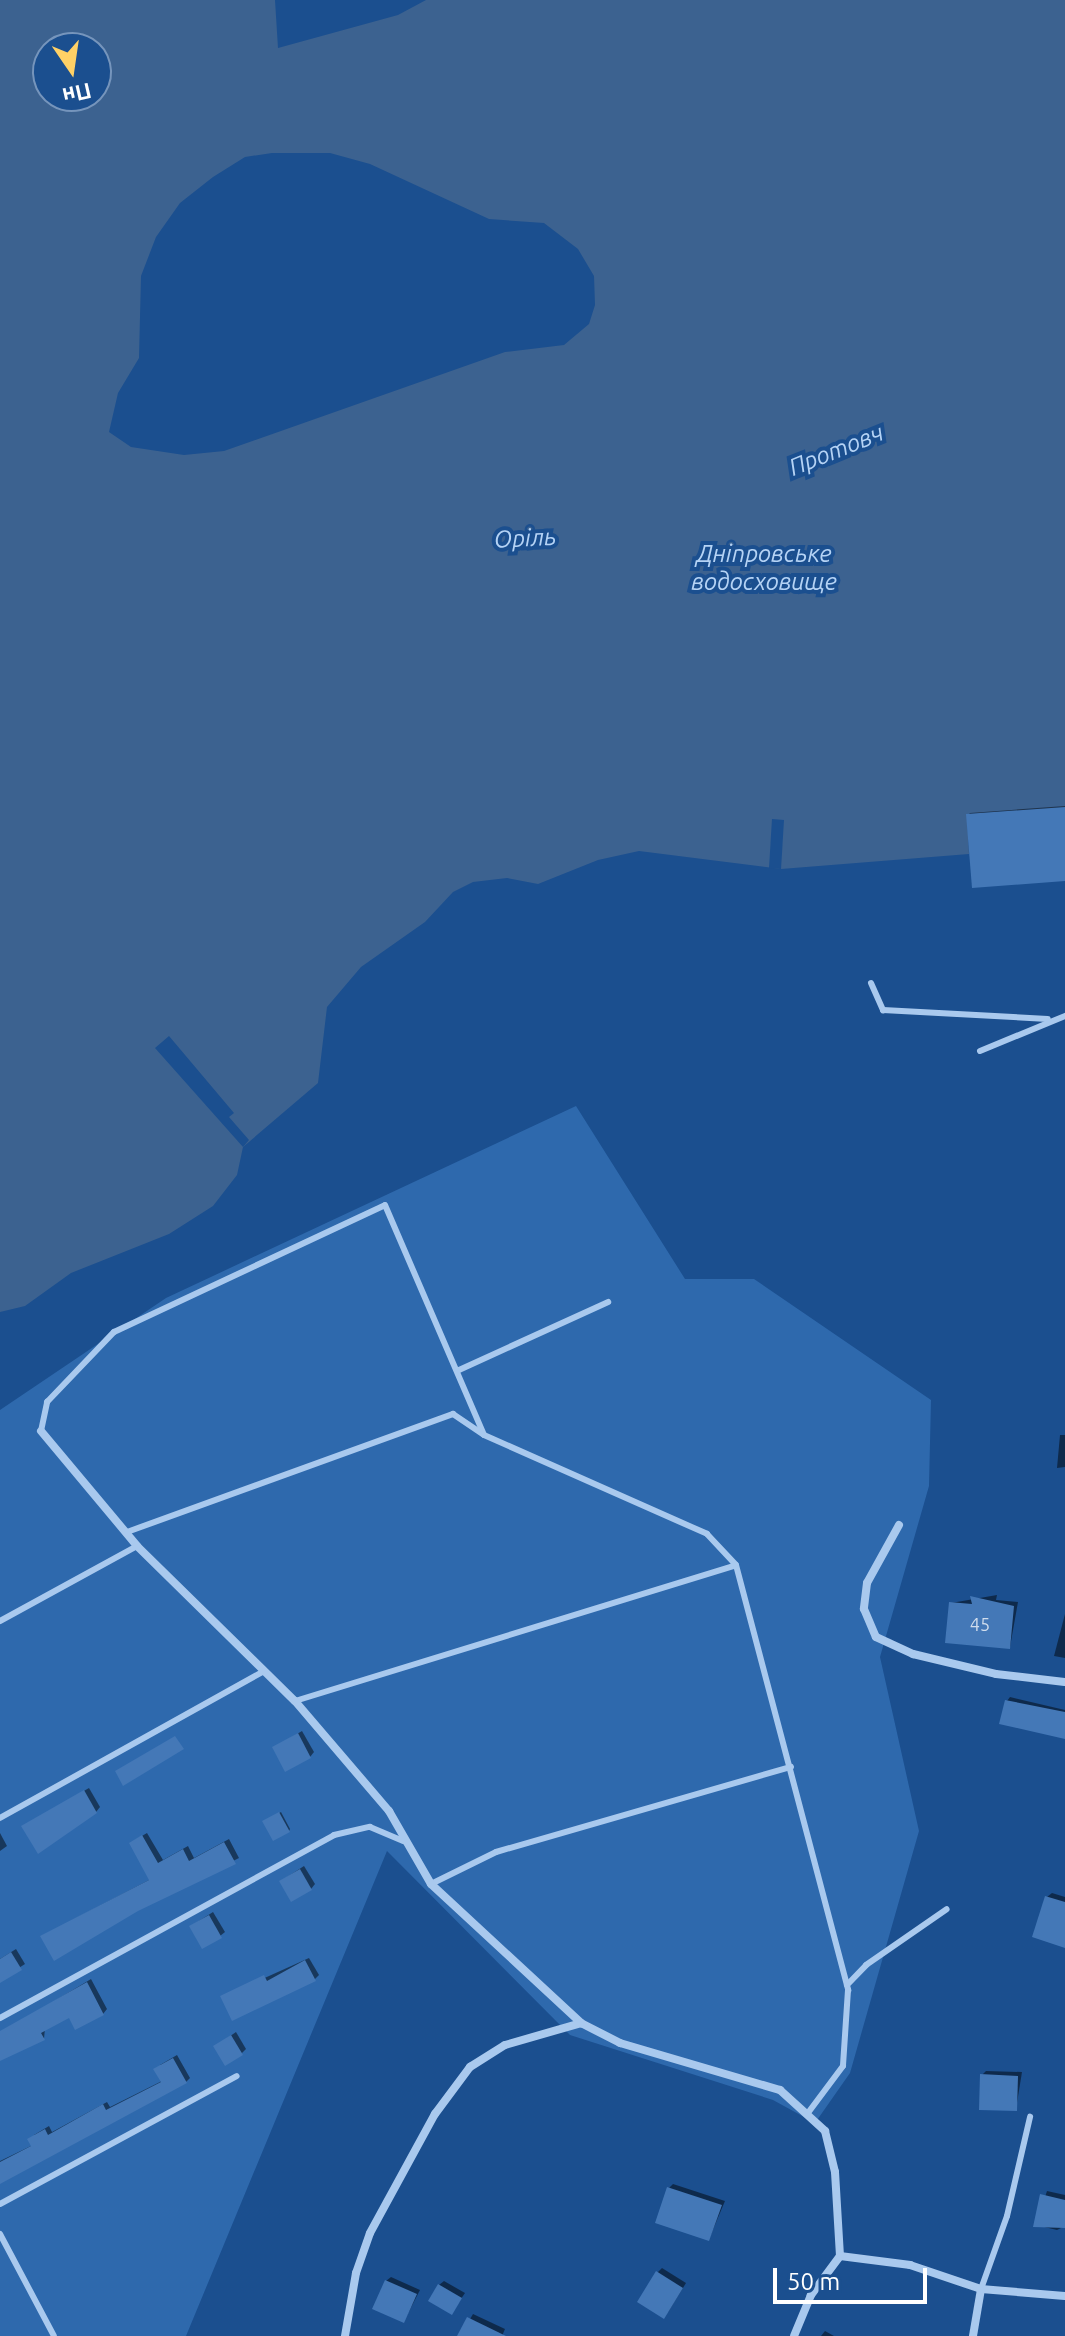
<!DOCTYPE html>
<html>
<head>
<meta charset="utf-8">
<style>
	body { margin:0 }
	#map { position:relative; width:1065px; height:2336px; overflow:hidden; background:#1b4f8f; font-family:Ubuntu,sans-serif }
	div>[style] { position:absolute }
	[style*='--x'] { left:calc(var(--x)*1px); top:calc(var(--y)*1px); width:calc(var(--w)*1px); rotate:calc(var(--a)*1deg) }
	.green>* { inset:0; background:#2e69ad }
	.water>* { inset:0; background:#3c6290 }
	.pier>* { inset:0; background:#1b4f8f }
	.shadow>* { inset:0; background:#0007 }
	.building>* { inset:0; background:#4478b7 }
	.service>* { height:6px; margin:-3px; padding:0 3px; transform-origin:3px; border-radius:3px; background:#a9c9ee }
	.minor>* { height:8px; margin:-4px; padding:0 4px; transform-origin:4px; border-radius:4px; background:#a9c9ee }
	span { translate:-50% -50%; white-space:nowrap; text-align:center; line-height:1.15; -webkit-text-stroke:8px #1b4f8f; paint-order:stroke }
	.number-label { font-size:18px; color:#d0dded }
	.number-label span { -webkit-text-stroke-width:0 }
	.water-label { font-size:24px; color:#b5d3f5; font-style:italic }
	.north { position:absolute; left:32px; top:32px; width:80px; height:80px; box-sizing:border-box; background:#1b4f8f; border:2px solid #7695bc; border-radius:50%; rotate:167deg; font-size:22px; font-weight:700; line-height:32px; text-align:center; color:#fff }
	.north::after { content:''; display:block; margin:auto; width:28px; height:36px; background:#ffd166; clip-path:polygon(50% 0,100% 100%,50% 72%,0 100%) }
	.scale { position:absolute; left:773px; top:2268px; width:154px; height:36px; box-sizing:border-box; border:4px solid #fff; border-top:0; padding-left:10px; font-size:24px; line-height:28px; white-space:nowrap; color:#fff; -webkit-text-stroke:6px #1b4f8f; paint-order:stroke }
</style>
</head>
<body>
<div id="map">
	<div class="green">
		<div style="clip-path:polygon(576px 1106px,685px 1279px,754px 1279px,931px 1400px,929px 1486px,880px 1657px,919px 1831px,850px 2073px,815px 2123px,773px 2100px,570px 2035px,387px 1851px,186px 2336px,0 2336px,0 1410px,166px 1298px)"></div>
	</div>
	<div class="water">
		<div style="clip-path:polygon(evenodd,0 0,275px 0,278px 48px,398px 15px,426px 0,1065px 0,1065px 807px,967px 814px,969px 854px,781px 869px,639px 851px,598px 860px,538px 884px,507px 878px,473px 882px,453px 892px,425px 922px,361px 967px,327px 1007px,318px 1083px,243px 1147px,237px 1175px,213px 1206px,169px 1234px,71px 1273px,25px 1306px,0 1312px,0 0,48px 48px,96px 48px,96px 96px,48px 96px,48px 48px,0 0,272px 153px,330px 153px,370px 164px,489px 219px,544px 223px,578px 249px,594px 276px,595px 305px,589px 324px,564px 345px,505px 352px,224px 451px,184px 455px,131px 447px,109px 432px,118px 393px,139px 358px,141px 276px,156px 237px,180px 203px,213px 177px,245px 157px,272px 153px)"></div>
	</div>
	<div class="pier">
		<div style="clip-path:polygon(772px 819px,784px 820px,781px 869px,769px 868px)"></div>
		<div style="clip-path:polygon(169px 1036px,234px 1113px,229px 1117px,249px 1140px,243px 1147px,155px 1048px)"></div>
	</div>
	<div class="shadow">
		<div style="clip-path:polygon(1065px 806px,1065px 879px,968px 815px,970px 813px)"></div>
		<div style="clip-path:polygon(1060px 1435px,1065px 1435px,1065px 1467px,1057px 1468px)"></div>
		<div style="clip-path:polygon(997px 1595px,996px 1600px,1018px 1602px,1010px 1647px,951px 1603px)"></div>
		<div style="clip-path:polygon(1065px 1614px,1065px 1658px,1054px 1656px)"></div>
		<div style="clip-path:polygon(1010px 1697px,1065px 1710px,1065px 1738px,1007px 1701px)"></div>
		<div style="clip-path:polygon(302px 1731px,314px 1752px,310px 1757px,275px 1747px)"></div>
		<div style="clip-path:polygon(89px 1788px,100px 1807px,96px 1812px,28px 1823px)"></div>
		<div style="clip-path:polygon(281px 1812px,290px 1829px,289px 1831px,267px 1820px)"></div>
		<div style="clip-path:polygon(0 1833px,7px 1846px,0 1851px)"></div>
		<div style="clip-path:polygon(147px 1833px,163px 1860px,188px 1846px,194px 1858px,229px 1839px,239px 1858px,137px 1909px,42px 1936px,151px 1879px,135px 1840px)"></div>
		<div style="clip-path:polygon(304px 1866px,315px 1884px,311px 1889px,281px 1881px)"></div>
		<div style="clip-path:polygon(1052px 1893px,1065px 1897px,1065px 1944px,1047px 1897px)"></div>
		<div style="clip-path:polygon(213px 1912px,225px 1932px,220px 1936px,191px 1926px)"></div>
		<div style="clip-path:polygon(16px 1949px,25px 1964px,0 1980px,0 1959px)"></div>
		<div style="clip-path:polygon(309px 1958px,319px 1975px,315px 1979px,222px 1997px)"></div>
		<div style="clip-path:polygon(91px 1979px,107px 2009px,103px 2014px,70px 2015px,45px 2028px,44px 2039px,0 2059px,0 2034px)"></div>
		<div style="clip-path:polygon(236px 2032px,246px 2049px,242px 2053px,216px 2046px)"></div>
		<div style="clip-path:polygon(177px 2055px,190px 2078px,186px 2082px,0 2182px,0 2161px,33px 2145px,34px 2135px,49px 2126px,52px 2132px,107px 2102px,110px 2107px,162px 2081px,160px 2065px)"></div>
		<div style="clip-path:polygon(986px 2071px,1022px 2072px,1016px 2109px,982px 2075px)"></div>
		<div style="clip-path:polygon(673px 2184px,725px 2201px,709px 2239px,669px 2188px)"></div>
		<div style="clip-path:polygon(1047px 2191px,1065px 2195px,1065px 2226px,1057px 2230px,1036px 2225px)"></div>
		<div style="clip-path:polygon(662px 2268px,686px 2283px,668px 2312px,658px 2272px)"></div>
		<div style="clip-path:polygon(391px 2277px,420px 2290px,404px 2321px,386px 2281px)"></div>
		<div style="clip-path:polygon(444px 2281px,465px 2293px,452px 2312px,439px 2285px)"></div>
		<div style="clip-path:polygon(473px 2314px,505px 2329px,502px 2336px,460px 2336px)"></div>
		<div style="clip-path:polygon(825px 2331px,834px 2336px,821px 2336px)"></div>
	</div>
	<div class="building">
		<div style="clip-path:polygon(1065px 807px,1065px 881px,972px 888px,966px 814px)"></div>
		<div style="clip-path:polygon(970px 1596px,1014px 1606px,1010px 1649px,945px 1643px,949px 1602px,972px 1604px)"></div>
		<div style="clip-path:polygon(1005px 1700px,1065px 1712px,1065px 1739px,999px 1724px)"></div>
		<div style="clip-path:polygon(298px 1733px,311px 1758px,285px 1772px,272px 1747px)"></div>
		<div style="clip-path:polygon(175px 1736px,184px 1749px,123px 1786px,115px 1771px)"></div>
		<div style="clip-path:polygon(84px 1790px,97px 1813px,38px 1854px,21px 1826px)"></div>
		<div style="clip-path:polygon(279px 1812px,290px 1832px,273px 1841px,262px 1821px)"></div>
		<div style="clip-path:polygon(142px 1835px,158px 1863px,183px 1849px,189px 1861px,224px 1842px,236px 1864px,138px 1911px,54px 1961px,40px 1936px,149px 1880px,129px 1843px)"></div>
		<div style="clip-path:polygon(300px 1869px,312px 1890px,291px 1902px,279px 1881px)"></div>
		<div style="clip-path:polygon(1045px 1896px,1065px 1902px,1065px 1948px,1032px 1937px)"></div>
		<div style="clip-path:polygon(209px 1915px,222px 1938px,202px 1949px,189px 1926px)"></div>
		<div style="clip-path:polygon(11px 1952px,22px 1970px,0 1983px,0 1959px)"></div>
		<div style="clip-path:polygon(305px 1960px,316px 1981px,232px 2021px,220px 1996px,264px 1975px,267px 1981px)"></div>
		<div style="clip-path:polygon(87px 1982px,104px 2015px,75px 2030px,69px 2018px,41px 2033px,45px 2040px,0 2061px,0 2031px)"></div>
		<div style="clip-path:polygon(231px 2035px,243px 2055px,225px 2066px,213px 2046px)"></div>
		<div style="clip-path:polygon(173px 2058px,187px 2083px,0 2184px,0 2162px,31px 2146px,27px 2139px,45px 2129px,48px 2135px,103px 2104px,106px 2110px,161px 2082px,153px 2069px)"></div>
		<div style="clip-path:polygon(980px 2074px,1018px 2076px,1017px 2111px,979px 2110px)"></div>
		<div style="clip-path:polygon(667px 2187px,722px 2205px,709px 2241px,655px 2223px)"></div>
		<div style="clip-path:polygon(1040px 2194px,1065px 2200px,1065px 2228px,1033px 2227px)"></div>
		<div style="clip-path:polygon(656px 2271px,683px 2288px,664px 2319px,637px 2302px)"></div>
		<div style="clip-path:polygon(385px 2280px,417px 2294px,404px 2323px,372px 2309px)"></div>
		<div style="clip-path:polygon(438px 2284px,462px 2298px,452px 2315px,428px 2301px)"></div>
		<div style="clip-path:polygon(467px 2317px,506px 2336px,457px 2336px)"></div>
	</div>
	<div class="service">
		<div style="--x:871;--y:983;--w:30;--a:66"></div>
		<div style="--x:883;--y:1010;--w:165;--a:3.1"></div>
		<div style="--x:980;--y:1051;--w:92;--a:-22.4"></div>
		<div style="--x:459;--y:1370;--w:164;--a:-24.5"></div>
		<div style="--x:41;--y:1431;--w:30;--a:-78"></div>
		<div style="--x:47;--y:1402;--w:97;--a:-46.3"></div>
		<div style="--x:114;--y:1332;--w:299;--a:-25.1"></div>
		<div style="--x:385;--y:1205;--w:250;--a:66.7"></div>
		<div style="--x:127;--y:1532;--w:347;--a:-19.9"></div>
		<div style="--x:453;--y:1414;--w:37;--a:34"></div>
		<div style="--x:484;--y:1435;--w:244;--a:23.9"></div>
		<div style="--x:707;--y:1534;--w:42;--a:46.9"></div>
		<div style="--x:736;--y:1565;--w:440;--a:75.2"></div>
		<div style="--x:848;--y:1990;--w:76;--a:93.8"></div>
		<div style="--x:843;--y:2066;--w:59;--a:126.7"></div>
		<div style="--x:0;--y:1621;--w:156;--a:-28.7"></div>
		<div style="--x:295;--y:1701;--w:461;--a:-17.1"></div>
		<div style="--x:0;--y:1818;--w:300;--a:-29.1"></div>
		<div style="--x:431;--y:1884;--w:72;--a:-26.2"></div>
		<div style="--x:496;--y:1852;--w:307;--a:-16.1"></div>
		<div style="--x:847;--y:1985;--w:28;--a:-46"></div>
		<div style="--x:866;--y:1965;--w:98;--a:-34.7"></div>
		<div style="--x:0;--y:2018;--w:381;--a:-28.7"></div>
		<div style="--x:334;--y:1835;--w:37;--a:-13"></div>
		<div style="--x:370;--y:1827;--w:36;--a:23"></div>
		<div style="--x:0;--y:2204;--w:269;--a:-28.4"></div>
		<div style="--x:0;--y:2234;--w:115;--a:62.1"></div>
		<div style="--x:981;--y:2289;--w:77;--a:-70.4"></div>
		<div style="--x:1007;--y:2216;--w:102;--a:-76.9"></div>
	</div>
	<div class="minor">
		<div style="--x:41;--y:1431;--w:150;--a:50.1"></div>
		<div style="--x:137;--y:1546;--w:221;--a:44.5"></div>
		<div style="--x:295;--y:1701;--w:145;--a:49.5"></div>
		<div style="--x:389;--y:1811;--w:84;--a:60.1"></div>
		<div style="--x:431;--y:1884;--w:205;--a:42.8"></div>
		<div style="--x:899;--y:1525;--w:66;--a:118.9"></div>
		<div style="--x:867;--y:1583;--w:26;--a:97"></div>
		<div style="--x:864;--y:1609;--w:30;--a:67"></div>
		<div style="--x:876;--y:1637;--w:41;--a:24.7"></div>
		<div style="--x:913;--y:1654;--w:85;--a:13.5"></div>
		<div style="--x:996;--y:1674;--w:69;--a:6.6"></div>
		<div style="--x:840;--y:2256;--w:71;--a:7.3"></div>
		<div style="--x:910;--y:2265;--w:75;--a:18.7"></div>
		<div style="--x:981;--y:2289;--w:84;--a:4.8"></div>
		<div style="--x:345;--y:2336;--w:64;--a:-80.1"></div>
		<div style="--x:356;--y:2273;--w:42;--a:-70.7"></div>
		<div style="--x:370;--y:2233;--w:136;--a:-61.4"></div>
		<div style="--x:435;--y:2114;--w:59;--a:-53.3"></div>
		<div style="--x:470;--y:2067;--w:41;--a:-32.2"></div>
		<div style="--x:505;--y:2045;--w:79;--a:-16.1"></div>
		<div style="--x:581;--y:2023;--w:44;--a:27.1"></div>
		<div style="--x:620;--y:2043;--w:167;--a:16.4"></div>
		<div style="--x:780;--y:2090;--w:61;--a:42.3"></div>
		<div style="--x:825;--y:2131;--w:42;--a:76.3"></div>
		<div style="--x:835;--y:2172;--w:84;--a:86.6"></div>
		<div style="--x:840;--y:2256;--w:49;--a:126.6"></div>
		<div style="--x:811;--y:2295;--w:44;--a:112.5"></div>
		<div style="--x:973;--y:2336;--w:48;--a:-80.3"></div>
	</div>
	<div class="number-label">
		<span style="left:980px;top:1624px">45</span>
	</div>
	<div class="water-label">
		<span style="left:836px;top:450px;rotate:-22deg">Протовч</span>
		<span style="left:525px;top:538px;rotate:-3deg">Оріль</span>
		<span style="left:764px;top:568px">Дніпровське<br>водосховище</span>
	</div>
	<div class="north">Пн</div>
	<div class="scale">50 m</div>
</div>
</body>
</html>
